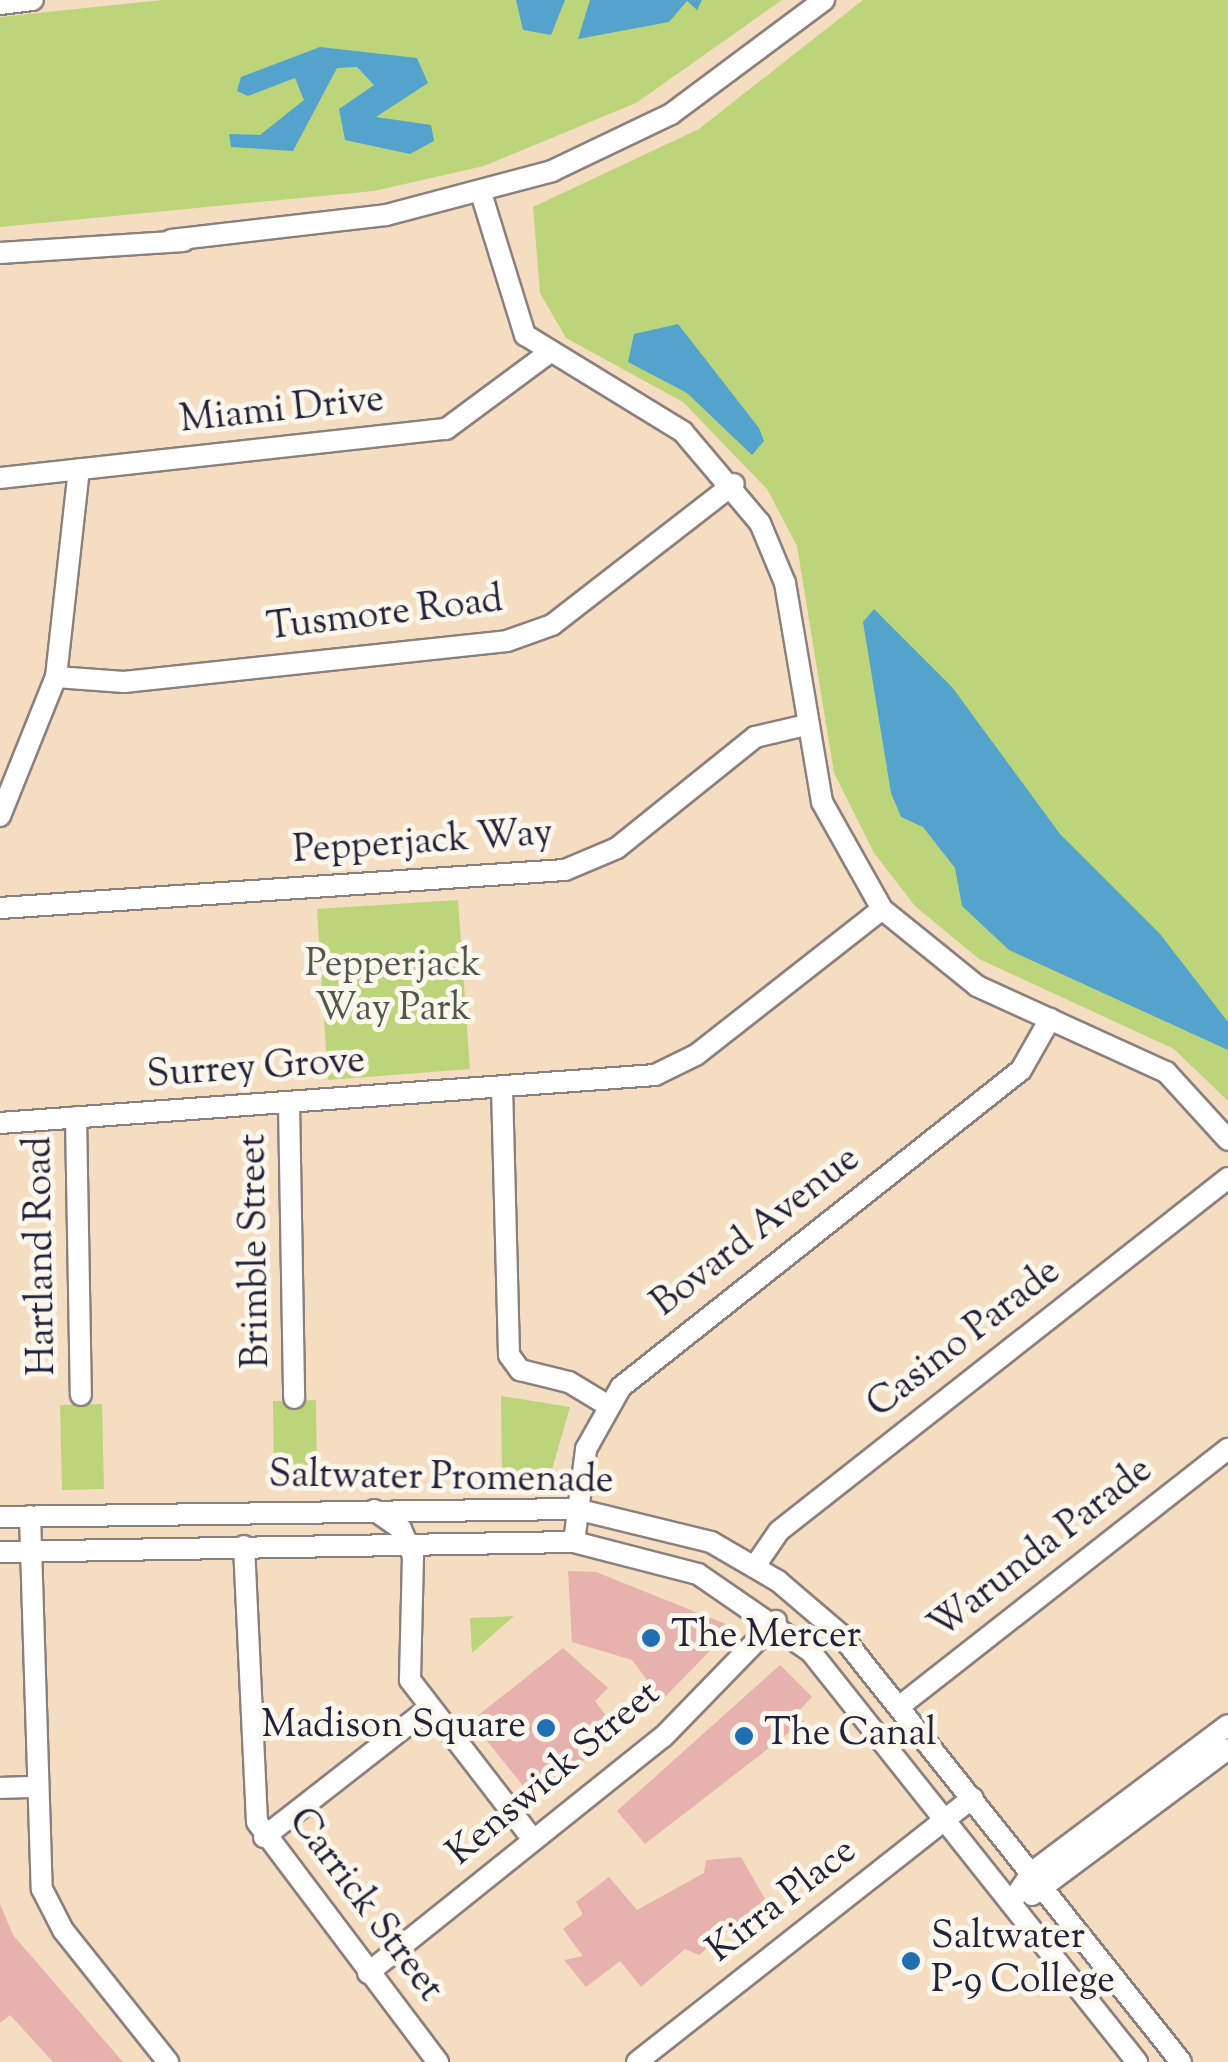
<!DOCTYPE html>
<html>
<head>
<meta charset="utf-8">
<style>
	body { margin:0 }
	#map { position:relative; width:1228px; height:2062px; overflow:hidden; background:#f5ddc1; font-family:"Sorts Mill Goudy",serif }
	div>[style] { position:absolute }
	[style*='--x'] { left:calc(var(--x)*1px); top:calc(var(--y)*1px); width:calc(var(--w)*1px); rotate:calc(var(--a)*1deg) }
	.green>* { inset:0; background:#bcd57a }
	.water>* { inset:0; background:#53a3cd }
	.building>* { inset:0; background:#e7b2ad }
	.roads { filter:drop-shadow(2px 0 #8c807e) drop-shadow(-2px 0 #8c807e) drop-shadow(0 2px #8c807e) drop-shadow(0 -2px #8c807e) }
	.minor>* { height:20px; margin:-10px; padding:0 10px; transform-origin:10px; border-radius:10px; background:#fff }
	.dots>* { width:28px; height:28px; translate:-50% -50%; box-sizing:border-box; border:5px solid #fbf7ec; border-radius:50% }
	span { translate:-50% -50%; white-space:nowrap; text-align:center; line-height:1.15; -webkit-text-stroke:10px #fbf7ec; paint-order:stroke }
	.street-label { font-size:38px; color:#22223b }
	.park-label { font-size:38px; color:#50584e }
	.poi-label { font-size:38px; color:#22223b }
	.left { translate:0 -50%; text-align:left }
	.right { translate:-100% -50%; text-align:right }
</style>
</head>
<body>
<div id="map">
	<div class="green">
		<div style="clip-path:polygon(162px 0,782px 0,636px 103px,484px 166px,374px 191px,0 227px,0 17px)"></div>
		<div style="clip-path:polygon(863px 0,1228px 0,1228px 1101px,1174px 1049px,979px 959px,915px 906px,874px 853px,834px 773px,797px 546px,767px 489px,683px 402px,566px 338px,540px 293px,533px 207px,699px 129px)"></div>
		<div style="clip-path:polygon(458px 900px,470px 1069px,328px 1080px,317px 909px)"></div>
		<div style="clip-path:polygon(501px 1396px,570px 1407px,549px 1480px,502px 1481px)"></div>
		<div style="clip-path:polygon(316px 1400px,317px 1485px,274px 1486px,273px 1401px)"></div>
		<div style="clip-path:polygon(102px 1404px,104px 1489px,62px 1490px,60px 1405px)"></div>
		<div style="clip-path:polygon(514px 1616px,472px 1653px,470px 1618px)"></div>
	</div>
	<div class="water">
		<div style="clip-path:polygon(516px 0,565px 0,551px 35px,523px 30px)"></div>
		<div style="clip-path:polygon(590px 0,702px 0,697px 10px,687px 1px,669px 22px,578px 39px)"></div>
		<div style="clip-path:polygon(320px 47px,417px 58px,428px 83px,376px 117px,431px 125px,434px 141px,410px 154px,345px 140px,339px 109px,374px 85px,357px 67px,337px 68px,293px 151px,231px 147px,229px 134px,260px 135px,304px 100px,295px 78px,248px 96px,237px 91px,241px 77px)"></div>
		<div style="clip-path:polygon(678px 324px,759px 428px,764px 441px,752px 455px,687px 393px,628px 362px,634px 334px)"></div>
		<div style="clip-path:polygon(874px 609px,952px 687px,1060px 834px,1160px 934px,1228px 1022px,1228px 1050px,1009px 950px,962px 906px,955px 868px,923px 827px,901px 817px,891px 793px,863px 622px)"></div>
	</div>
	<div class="building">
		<div style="clip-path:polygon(568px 1571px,596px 1572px,733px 1627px,662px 1700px,632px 1660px,572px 1642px)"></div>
		<div style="clip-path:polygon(563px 1648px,608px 1688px,595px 1701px,621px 1735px,532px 1797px,471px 1721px)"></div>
		<div style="clip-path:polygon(780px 1665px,812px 1697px,796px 1714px,804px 1721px,645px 1844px,617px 1811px)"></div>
		<div style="clip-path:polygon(741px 1857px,765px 1899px,699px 1955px,685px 1949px,641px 1987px,620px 1961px,586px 1987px,564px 1960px,583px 1956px,563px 1929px,583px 1914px,576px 1902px,609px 1877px,637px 1910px,704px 1873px,706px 1860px)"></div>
		<div style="clip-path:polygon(0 1904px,13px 1935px,123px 2062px,53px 2062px,10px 2015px,0 2023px)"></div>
	</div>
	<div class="roads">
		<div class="minor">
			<div style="--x:0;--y:4;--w:33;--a:-7"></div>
			<div style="--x:481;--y:193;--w:149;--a:72.8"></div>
			<div style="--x:525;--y:335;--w:185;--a:31.5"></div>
			<div style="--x:683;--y:432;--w:119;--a:49.8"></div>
			<div style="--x:760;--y:523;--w:65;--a:67.4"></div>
			<div style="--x:785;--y:583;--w:222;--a:80.4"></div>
			<div style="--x:822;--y:802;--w:123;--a:60.7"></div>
			<div style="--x:882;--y:909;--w:122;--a:39"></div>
			<div style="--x:977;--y:986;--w:208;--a:24.5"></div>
			<div style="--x:1166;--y:1072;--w:92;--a:47.6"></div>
			<div style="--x:171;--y:240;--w:216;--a:-6.6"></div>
			<div style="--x:386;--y:215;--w:172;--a:-14.8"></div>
			<div style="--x:552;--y:171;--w:132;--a:-25.6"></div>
			<div style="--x:671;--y:114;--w:191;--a:-36.7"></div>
			<div style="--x:0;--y:253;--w:184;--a:-3.7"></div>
			<div style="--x:0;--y:478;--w:449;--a:-6.3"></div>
			<div style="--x:446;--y:429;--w:124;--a:-36.5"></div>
			<div style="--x:56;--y:677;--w:68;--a:4.2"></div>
			<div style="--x:124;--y:682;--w:385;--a:-6.1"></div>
			<div style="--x:507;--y:641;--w:48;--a:-19.6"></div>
			<div style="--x:552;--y:625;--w:230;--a:-37.8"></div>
			<div style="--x:0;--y:816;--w:150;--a:-68.1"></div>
			<div style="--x:56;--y:677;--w:209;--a:-83.7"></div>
			<div style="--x:0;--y:908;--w:566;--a:-3.85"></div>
			<div style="--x:565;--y:870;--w:56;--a:-22.9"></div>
			<div style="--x:617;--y:848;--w:177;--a:-38.8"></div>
			<div style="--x:755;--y:737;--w:52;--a:-13.2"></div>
			<div style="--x:502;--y:1087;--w:268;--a:88.5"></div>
			<div style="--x:509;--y:1355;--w:19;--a:54"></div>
			<div style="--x:520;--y:1370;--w:50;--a:13.8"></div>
			<div style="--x:569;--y:1382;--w:44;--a:31.2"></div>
			<div style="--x:289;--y:1103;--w:295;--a:89"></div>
			<div style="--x:76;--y:1117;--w:278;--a:89"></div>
			<div style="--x:0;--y:1123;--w:657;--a:-4.19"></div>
			<div style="--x:655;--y:1075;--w:46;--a:-26"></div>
			<div style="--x:696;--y:1055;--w:236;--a:-38.1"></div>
			<div style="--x:374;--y:1510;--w:33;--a:35"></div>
			<div style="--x:401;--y:1529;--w:30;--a:66"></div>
			<div style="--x:413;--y:1556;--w:124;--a:91.4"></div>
			<div style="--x:410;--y:1680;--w:202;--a:52.4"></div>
			<div style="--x:30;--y:1516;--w:373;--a:88.2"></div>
			<div style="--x:42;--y:1889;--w:46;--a:62.9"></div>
			<div style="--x:63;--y:1930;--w:169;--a:51.5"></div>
			<div style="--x:0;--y:1517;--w:576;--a:-0.8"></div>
			<div style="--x:576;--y:1509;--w:139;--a:13.7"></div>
			<div style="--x:711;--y:1542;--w:78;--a:30.2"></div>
			<div style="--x:778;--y:1581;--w:82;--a:40.5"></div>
			<div style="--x:840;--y:1634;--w:547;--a:51.45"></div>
			<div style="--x:574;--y:1542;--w:94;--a:-82.6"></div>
			<div style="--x:586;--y:1449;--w:71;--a:-60.6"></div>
			<div style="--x:621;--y:1387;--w:510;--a:-38.4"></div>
			<div style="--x:1021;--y:1070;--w:59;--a:-60.4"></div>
			<div style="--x:244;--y:1546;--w:276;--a:87.3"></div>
			<div style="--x:257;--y:1822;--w:301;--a:53"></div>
			<div style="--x:0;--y:1552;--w:574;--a:-1"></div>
			<div style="--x:574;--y:1542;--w:128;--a:14.5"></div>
			<div style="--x:698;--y:1574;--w:137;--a:34.6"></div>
			<div style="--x:811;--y:1652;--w:524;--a:51.51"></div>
			<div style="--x:755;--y:1566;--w:42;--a:-55.6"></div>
			<div style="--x:779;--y:1531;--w:571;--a:-38.17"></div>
			<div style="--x:900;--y:1706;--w:417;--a:-38.1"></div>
			<div style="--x:0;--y:1788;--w:36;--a:-2"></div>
			<div style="--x:264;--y:1837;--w:209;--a:-38"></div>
			<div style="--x:1032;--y:1895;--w:244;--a:-36.7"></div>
			<div style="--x:1011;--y:1903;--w:36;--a:-56"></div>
			<div style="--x:1031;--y:1873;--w:246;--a:-36.9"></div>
			<div style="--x:368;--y:1973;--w:378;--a:-38.7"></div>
			<div style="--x:663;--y:1737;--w:162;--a:-45.8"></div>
			<div style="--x:637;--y:2062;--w:427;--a:-38.2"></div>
		</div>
	</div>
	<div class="dots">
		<div style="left:651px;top:1638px;background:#1f6fb2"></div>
		<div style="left:546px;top:1728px;background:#1f6fb2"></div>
		<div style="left:744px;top:1736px;background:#1f6fb2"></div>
		<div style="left:911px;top:1961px;background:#1f6fb2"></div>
	</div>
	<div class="street-label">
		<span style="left:282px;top:412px;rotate:-6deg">Miami Drive</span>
		<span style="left:385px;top:616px;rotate:-7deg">Tusmore Road</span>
		<span style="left:423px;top:844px;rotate:-4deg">Pepperjack Way</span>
		<span style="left:256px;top:1070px;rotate:-4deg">Surrey Grove</span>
		<span style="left:757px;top:1233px;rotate:-38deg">Bovard Avenue</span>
		<span style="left:257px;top:1251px;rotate:-91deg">Brimble Street</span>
		<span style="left:43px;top:1256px;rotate:-91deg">Hartland Road</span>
		<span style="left:965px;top:1340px;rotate:-38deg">Casino Parade</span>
		<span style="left:441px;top:1480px;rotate:1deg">Saltwater Promenade</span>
		<span style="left:1042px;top:1550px;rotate:-38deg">Warunda Parade</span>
		<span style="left:555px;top:1775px;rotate:-40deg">Kenswick Street</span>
		<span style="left:783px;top:1902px;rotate:-38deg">Kirra Place</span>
		<span style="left:364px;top:1906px;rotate:53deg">Carrick Street</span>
	</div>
	<div class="park-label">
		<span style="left:393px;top:989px">Pepperjack<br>Way Park</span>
	</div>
	<div class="poi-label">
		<span class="left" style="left:671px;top:1638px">The Mercer</span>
		<span class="right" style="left:526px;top:1728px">Madison Square</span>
		<span class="left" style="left:764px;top:1736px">The Canal</span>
		<span class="left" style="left:931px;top:1961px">Saltwater<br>P-9 College</span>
	</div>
</div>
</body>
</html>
